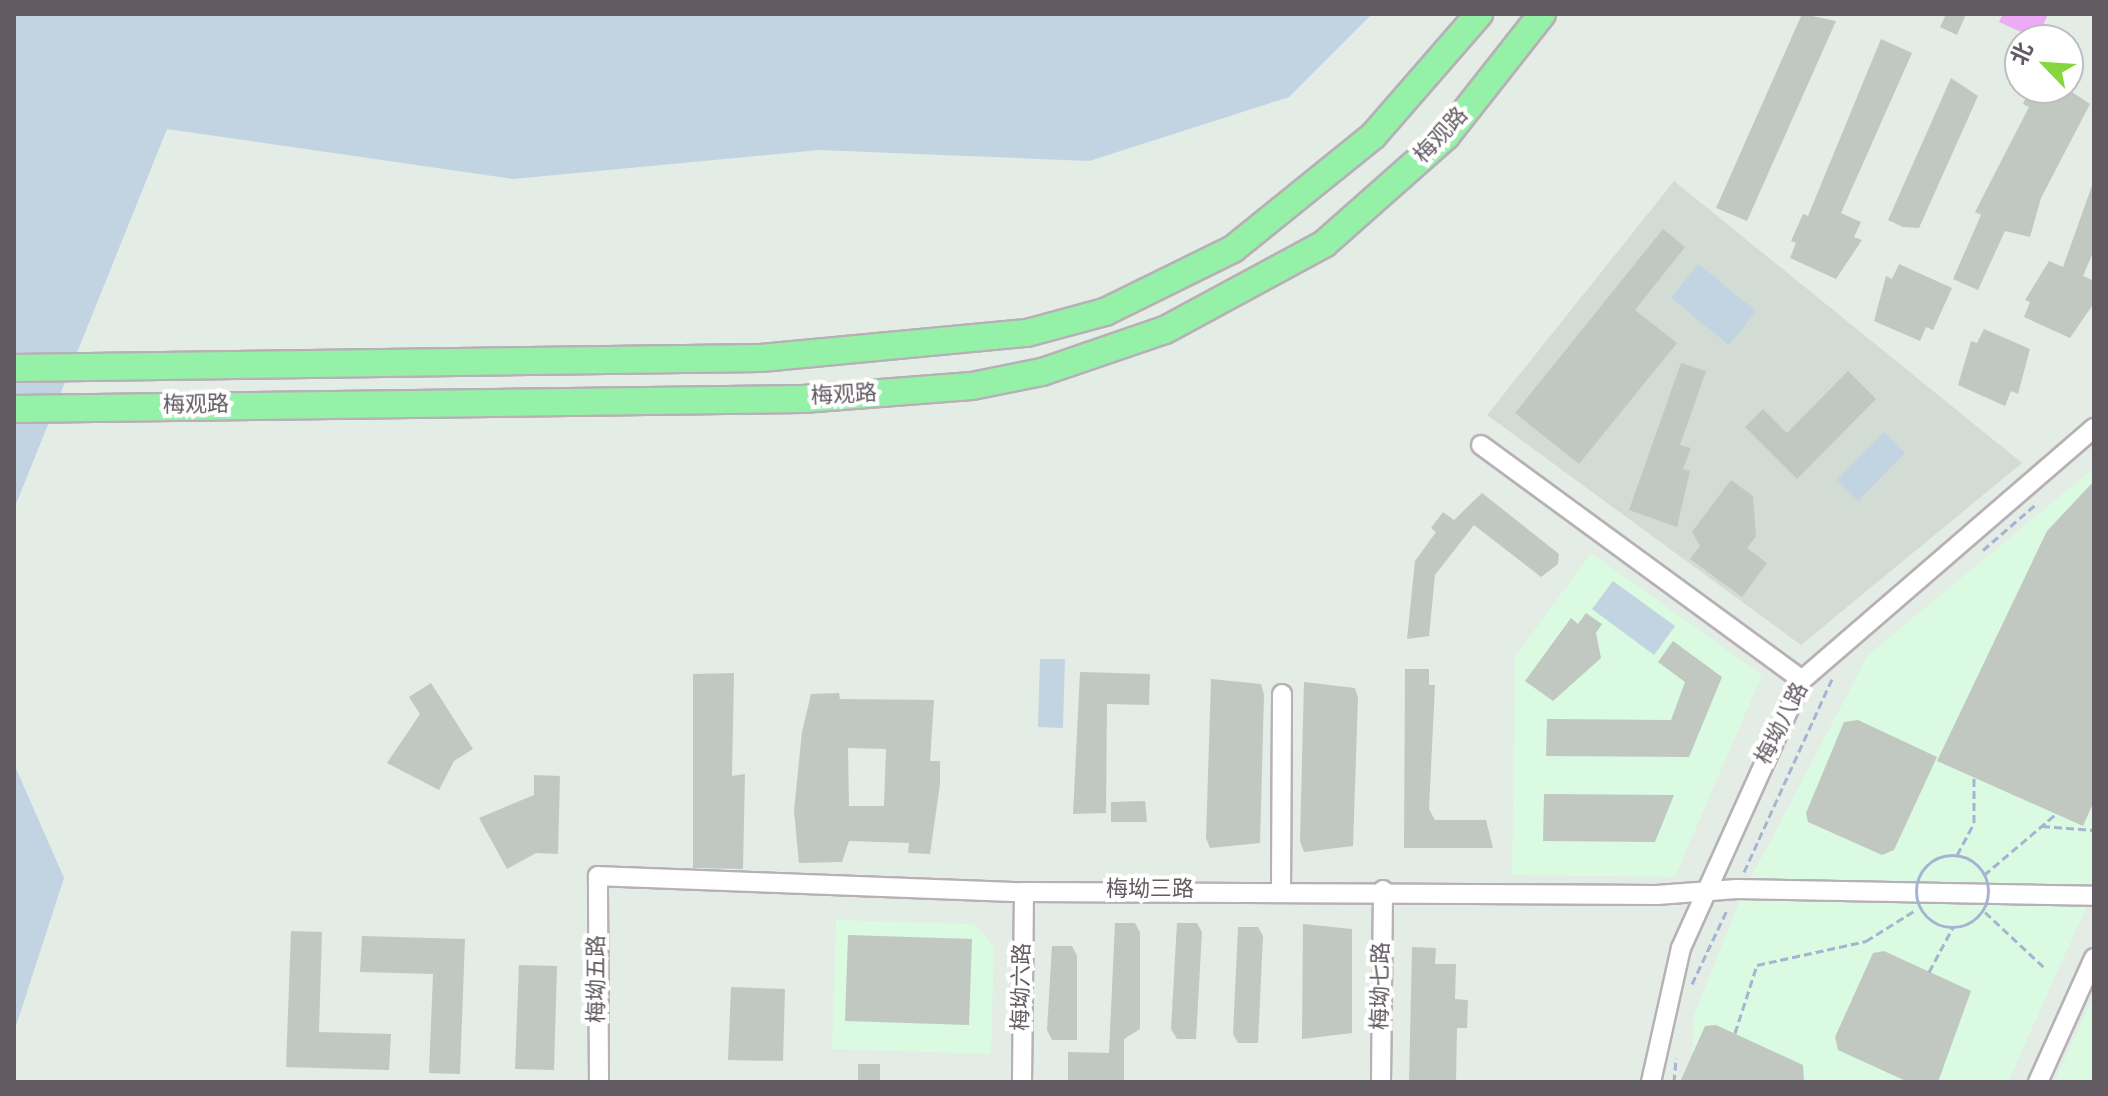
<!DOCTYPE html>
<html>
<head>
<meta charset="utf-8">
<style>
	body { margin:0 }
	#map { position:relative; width:2108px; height:1096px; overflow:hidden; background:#e3ece5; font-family:Overpass,"Noto Sans SC",sans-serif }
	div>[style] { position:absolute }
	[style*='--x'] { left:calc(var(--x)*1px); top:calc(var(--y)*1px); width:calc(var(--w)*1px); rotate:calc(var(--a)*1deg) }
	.commercial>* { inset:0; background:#dbfae2 }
	.education>* { inset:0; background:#d2dcd4 }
	.green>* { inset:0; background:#c2d3e1 }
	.water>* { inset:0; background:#edaaf5 }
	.building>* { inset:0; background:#c0c8c1 }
	.path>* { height:3px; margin-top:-1.5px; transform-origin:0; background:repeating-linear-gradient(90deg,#a7b3d2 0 8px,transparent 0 12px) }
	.roads { filter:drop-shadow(2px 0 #b7b0b6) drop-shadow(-2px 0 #b7b0b6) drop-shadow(0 2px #b7b0b6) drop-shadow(0 -2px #b7b0b6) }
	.minor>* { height:18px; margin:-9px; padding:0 9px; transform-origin:9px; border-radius:9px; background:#fff }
	.highway>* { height:26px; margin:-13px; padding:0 13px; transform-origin:13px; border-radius:13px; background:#96f1a8 }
	.path-bridge>* { height:3px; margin-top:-1.5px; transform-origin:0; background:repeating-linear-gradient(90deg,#a7b3d2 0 8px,transparent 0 12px) }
	.path-bridge>.ring { margin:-1.5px; padding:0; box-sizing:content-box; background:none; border:3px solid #a7b3d2; border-radius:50% }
	span { translate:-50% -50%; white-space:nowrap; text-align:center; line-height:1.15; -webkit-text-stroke:8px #fff; paint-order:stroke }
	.street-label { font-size:22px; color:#625b62 }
	.frame { position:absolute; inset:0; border:16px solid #625b62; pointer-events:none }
	.north { position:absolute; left:2004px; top:24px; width:80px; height:80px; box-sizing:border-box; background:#fff; border:2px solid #c0bdc0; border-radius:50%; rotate:295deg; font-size:22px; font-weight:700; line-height:32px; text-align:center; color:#625b62 }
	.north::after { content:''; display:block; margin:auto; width:28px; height:36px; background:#86d640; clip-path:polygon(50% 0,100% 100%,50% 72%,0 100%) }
</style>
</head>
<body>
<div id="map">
	<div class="commercial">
		<div style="clip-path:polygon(2094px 468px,2094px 890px,2008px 1082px,1691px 1082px,1694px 1015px,1742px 895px,1868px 655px)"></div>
		<div style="clip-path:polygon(1591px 553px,1762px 675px,1675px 877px,1512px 875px,1515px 657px)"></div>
		<div style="clip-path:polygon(836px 920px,974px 924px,994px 946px,991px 1054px,832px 1049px)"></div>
		<div style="clip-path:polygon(2094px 996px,2094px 1082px,2054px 1082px)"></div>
	</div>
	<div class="education">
		<div style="clip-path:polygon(1674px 181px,2022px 463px,1801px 645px,1487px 415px)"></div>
	</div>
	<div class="green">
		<div style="clip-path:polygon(14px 14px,1372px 14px,1289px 97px,1089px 161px,819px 150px,513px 179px,167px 129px,14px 509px)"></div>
		<div style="clip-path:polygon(1698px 264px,1756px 311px,1729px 345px,1671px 298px)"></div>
		<div style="clip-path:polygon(1884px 432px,1905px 453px,1858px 501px,1837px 480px)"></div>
		<div style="clip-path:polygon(1613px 581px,1675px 626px,1654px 655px,1592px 609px)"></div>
		<div style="clip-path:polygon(1040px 659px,1065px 659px,1063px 728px,1038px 727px)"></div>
		<div style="clip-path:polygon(14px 764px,64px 878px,14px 1032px)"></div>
	</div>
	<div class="water">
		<div style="clip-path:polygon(2003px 14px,2048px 14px,2037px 39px,1999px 22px)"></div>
	</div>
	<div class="building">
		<div style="clip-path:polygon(1802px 14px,1836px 21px,1747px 221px,1716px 208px)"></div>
		<div style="clip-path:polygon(1946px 14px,1966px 14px,1957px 35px,1940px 27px)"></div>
		<div style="clip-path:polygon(1881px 39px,1912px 53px,1841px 213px,1861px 222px,1854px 237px,1862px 240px,1836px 279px,1790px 258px,1796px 243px,1791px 241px,1803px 214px,1808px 216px)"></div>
		<div style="clip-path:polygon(1951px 78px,1978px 96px,1919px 228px,1903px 227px,1888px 220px)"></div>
		<div style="clip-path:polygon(2030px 88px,2066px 88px,2090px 104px,2041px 198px,2030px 237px,2005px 231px,1978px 290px,1953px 279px,1981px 215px,1975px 212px,2029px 107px,2023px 104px)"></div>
		<div style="clip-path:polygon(2094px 180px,2094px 250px,2083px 276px,2094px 281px,2094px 303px,2070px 338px,2024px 317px,2030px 302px,2025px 300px,2049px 261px,2063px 267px)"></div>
		<div style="clip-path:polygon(1663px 229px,1685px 247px,1635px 310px,1677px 343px,1579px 464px,1515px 413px)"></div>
		<div style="clip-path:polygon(1899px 264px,1952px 288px,1933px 330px,1926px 327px,1920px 341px,1874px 321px,1886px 276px,1892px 279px)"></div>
		<div style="clip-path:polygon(1984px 329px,2030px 349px,2018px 394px,2011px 391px,2005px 406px,1958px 385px,1971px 341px,1977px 343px)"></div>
		<div style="clip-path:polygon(1681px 363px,1706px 371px,1680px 445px,1691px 448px,1683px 469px,1690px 471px,1677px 527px,1629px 510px)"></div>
		<div style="clip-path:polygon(1848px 371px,1876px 399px,1797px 479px,1745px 427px,1763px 409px,1787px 433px)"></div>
		<div style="clip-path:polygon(1731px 480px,1753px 496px,1756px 536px,1747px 548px,1767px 563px,1742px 597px,1690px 559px,1700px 546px,1692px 532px)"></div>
		<div style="clip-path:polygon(2094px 481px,2094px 801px,2083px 826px,1937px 761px,2047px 531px)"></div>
		<div style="clip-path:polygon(1482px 493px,1559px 554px,1558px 564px,1541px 577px,1474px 525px,1435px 575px,1429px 636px,1407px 639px,1415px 561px,1436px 532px,1431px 528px,1443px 512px,1454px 520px)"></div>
		<div style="clip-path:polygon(1586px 613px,1602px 624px,1596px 633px,1601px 658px,1553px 701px,1525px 681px,1571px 618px,1578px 624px)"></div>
		<div style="clip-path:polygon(1673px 641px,1722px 677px,1689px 757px,1546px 756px,1547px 719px,1671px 720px,1685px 682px,1658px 662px)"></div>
		<div style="clip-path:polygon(1405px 669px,1429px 669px,1429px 685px,1435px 685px,1429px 809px,1435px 820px,1486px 820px,1493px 848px,1404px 848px)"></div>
		<div style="clip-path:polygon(1080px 672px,1150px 674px,1149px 705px,1107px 704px,1106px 813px,1073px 814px)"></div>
		<div style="clip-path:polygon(734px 673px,732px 776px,745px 774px,743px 869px,693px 868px,693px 674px)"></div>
		<div style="clip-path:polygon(1211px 679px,1261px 684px,1264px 695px,1260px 843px,1210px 848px,1206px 838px)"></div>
		<div style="clip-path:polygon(1304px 682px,1355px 688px,1358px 698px,1353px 846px,1304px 852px,1300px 841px)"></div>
		<div style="clip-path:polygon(431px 683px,473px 749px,454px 761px,439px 790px,387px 763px,420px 714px,409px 697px)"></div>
		<div style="clip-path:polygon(evenodd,839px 693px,840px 699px,934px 700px,930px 761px,940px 761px,940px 784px,930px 854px,908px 853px,909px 843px,849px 841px,842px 862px,799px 863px,794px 811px,802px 732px,811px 694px,839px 693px,848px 748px,886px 749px,884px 806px,849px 806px,848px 748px)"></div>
		<div style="clip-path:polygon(1858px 720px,1937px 757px,1894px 850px,1882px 855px,1808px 822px,1806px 813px,1844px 722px)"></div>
		<div style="clip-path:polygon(534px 775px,560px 776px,558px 854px,536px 853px,507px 869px,479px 818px,534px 795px)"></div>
		<div style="clip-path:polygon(1544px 794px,1674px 795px,1655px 842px,1543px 841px)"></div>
		<div style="clip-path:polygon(1145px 801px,1147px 822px,1111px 822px,1111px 802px)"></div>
		<div style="clip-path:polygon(1115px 923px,1135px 923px,1140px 932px,1140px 1029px,1124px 1039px,1124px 1082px,1068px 1082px,1068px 1052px,1109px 1053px)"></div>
		<div style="clip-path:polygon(1177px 923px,1197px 923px,1202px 932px,1196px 1039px,1177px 1039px,1171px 1029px)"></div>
		<div style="clip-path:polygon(1303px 924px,1352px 929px,1352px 1033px,1302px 1039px)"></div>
		<div style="clip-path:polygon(1238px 927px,1258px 927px,1263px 936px,1258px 1043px,1238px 1043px,1233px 1034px)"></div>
		<div style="clip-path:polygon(291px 931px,322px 932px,319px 1032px,391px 1034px,389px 1070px,286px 1067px)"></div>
		<div style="clip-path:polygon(848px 935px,972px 939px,969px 1025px,845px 1021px)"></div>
		<div style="clip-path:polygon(362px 936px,465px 939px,460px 1074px,429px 1073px,433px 974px,360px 972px)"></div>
		<div style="clip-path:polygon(1052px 946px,1072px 946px,1077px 956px,1077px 1040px,1052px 1040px,1047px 1030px)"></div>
		<div style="clip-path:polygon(1412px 947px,1436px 948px,1435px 964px,1456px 964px,1455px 999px,1468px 1000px,1467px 1028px,1457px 1028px,1456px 1082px,1409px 1082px)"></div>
		<div style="clip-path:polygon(1884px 951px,1971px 991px,1938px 1082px,1908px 1082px,1838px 1050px,1835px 1037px,1873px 953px)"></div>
		<div style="clip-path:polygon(519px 965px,557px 966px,554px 1070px,515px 1069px)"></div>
		<div style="clip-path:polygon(731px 987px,785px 989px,783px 1061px,728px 1060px)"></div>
		<div style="clip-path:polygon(1716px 1025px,1803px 1065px,1804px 1082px,1680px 1082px,1705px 1026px)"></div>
		<div style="clip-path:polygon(858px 1064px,880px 1064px,880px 1082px,858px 1082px)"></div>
	</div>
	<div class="path">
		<div style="--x:1983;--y:550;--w:69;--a:-40.9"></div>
		<div style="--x:2042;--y:826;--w:52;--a:4.4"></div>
		<div style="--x:1957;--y:855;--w:36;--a:-62"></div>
		<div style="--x:1974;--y:823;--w:45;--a:-90"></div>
		<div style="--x:1744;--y:872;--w:212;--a:-65.5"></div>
		<div style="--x:1984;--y:875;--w:94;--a:-40.3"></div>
		<div style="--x:1985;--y:912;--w:83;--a:43.1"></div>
		<div style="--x:1929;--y:972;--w:51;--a:-61.9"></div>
		<div style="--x:1692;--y:984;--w:84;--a:-64.7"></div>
		<div style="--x:1735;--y:1033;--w:71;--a:-72.1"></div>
		<div style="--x:1757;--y:965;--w:112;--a:-12.4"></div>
		<div style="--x:1866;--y:941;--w:57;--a:-32"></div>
		<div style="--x:1674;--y:1082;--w:24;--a:-85"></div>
	</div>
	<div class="roads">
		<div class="minor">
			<div style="--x:1481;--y:445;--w:398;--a:36.2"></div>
			<div style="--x:1281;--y:891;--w:197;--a:-89.7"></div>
			<div style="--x:599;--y:1082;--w:206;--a:-90.3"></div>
			<div style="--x:598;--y:876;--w:426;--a:2.2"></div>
			<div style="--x:1024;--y:892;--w:633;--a:0.27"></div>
			<div style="--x:1657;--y:895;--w:80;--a:-4.3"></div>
			<div style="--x:1737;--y:889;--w:357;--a:1.1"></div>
			<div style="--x:1022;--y:1082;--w:190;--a:-89.4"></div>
			<div style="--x:1381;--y:1082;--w:192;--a:-89.4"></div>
			<div style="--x:1651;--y:1082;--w:137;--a:-77.4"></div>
			<div style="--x:1681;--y:948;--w:294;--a:-65.7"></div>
			<div style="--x:1802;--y:680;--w:386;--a:-40.8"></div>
			<div style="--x:2038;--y:1082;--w:136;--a:-65.7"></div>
		</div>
		<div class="highway">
			<div style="--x:14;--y:368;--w:747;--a:-0.77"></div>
			<div style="--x:761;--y:358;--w:267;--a:-5.4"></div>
			<div style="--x:1027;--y:333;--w:81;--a:-15.1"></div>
			<div style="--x:1105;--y:312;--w:143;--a:-26.2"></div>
			<div style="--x:1233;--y:249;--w:180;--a:-38.9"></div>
			<div style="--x:1373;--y:136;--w:162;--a:-49"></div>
			<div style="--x:14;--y:409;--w:789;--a:-0.73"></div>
			<div style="--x:803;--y:399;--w:169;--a:-4.4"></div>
			<div style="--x:972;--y:386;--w:71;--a:-11.3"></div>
			<div style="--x:1042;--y:372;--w:130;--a:-18.9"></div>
			<div style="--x:1165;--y:330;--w:181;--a:-28.4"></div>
			<div style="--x:1324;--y:244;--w:163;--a:-41.5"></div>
			<div style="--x:1446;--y:136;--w:155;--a:-51.8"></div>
		</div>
	</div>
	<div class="path-bridge">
		<div class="ring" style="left:1916px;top:855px;width:69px;height:69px"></div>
	</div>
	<div class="street-label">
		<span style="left:1442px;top:136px;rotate:-47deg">梅观路</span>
		<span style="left:844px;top:396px;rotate:-3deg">梅观路</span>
		<span style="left:196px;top:406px;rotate:-1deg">梅观路</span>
		<span style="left:1783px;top:724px;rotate:-63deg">梅坳八路</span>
		<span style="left:1150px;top:891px">梅坳三路</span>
		<span style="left:598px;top:979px;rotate:-90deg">梅坳五路</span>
		<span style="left:1382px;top:986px;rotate:-89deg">梅坳七路</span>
		<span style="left:1023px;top:987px;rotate:-89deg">梅坳六路</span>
	</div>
	<div class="frame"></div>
	<div class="north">北</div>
</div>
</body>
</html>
